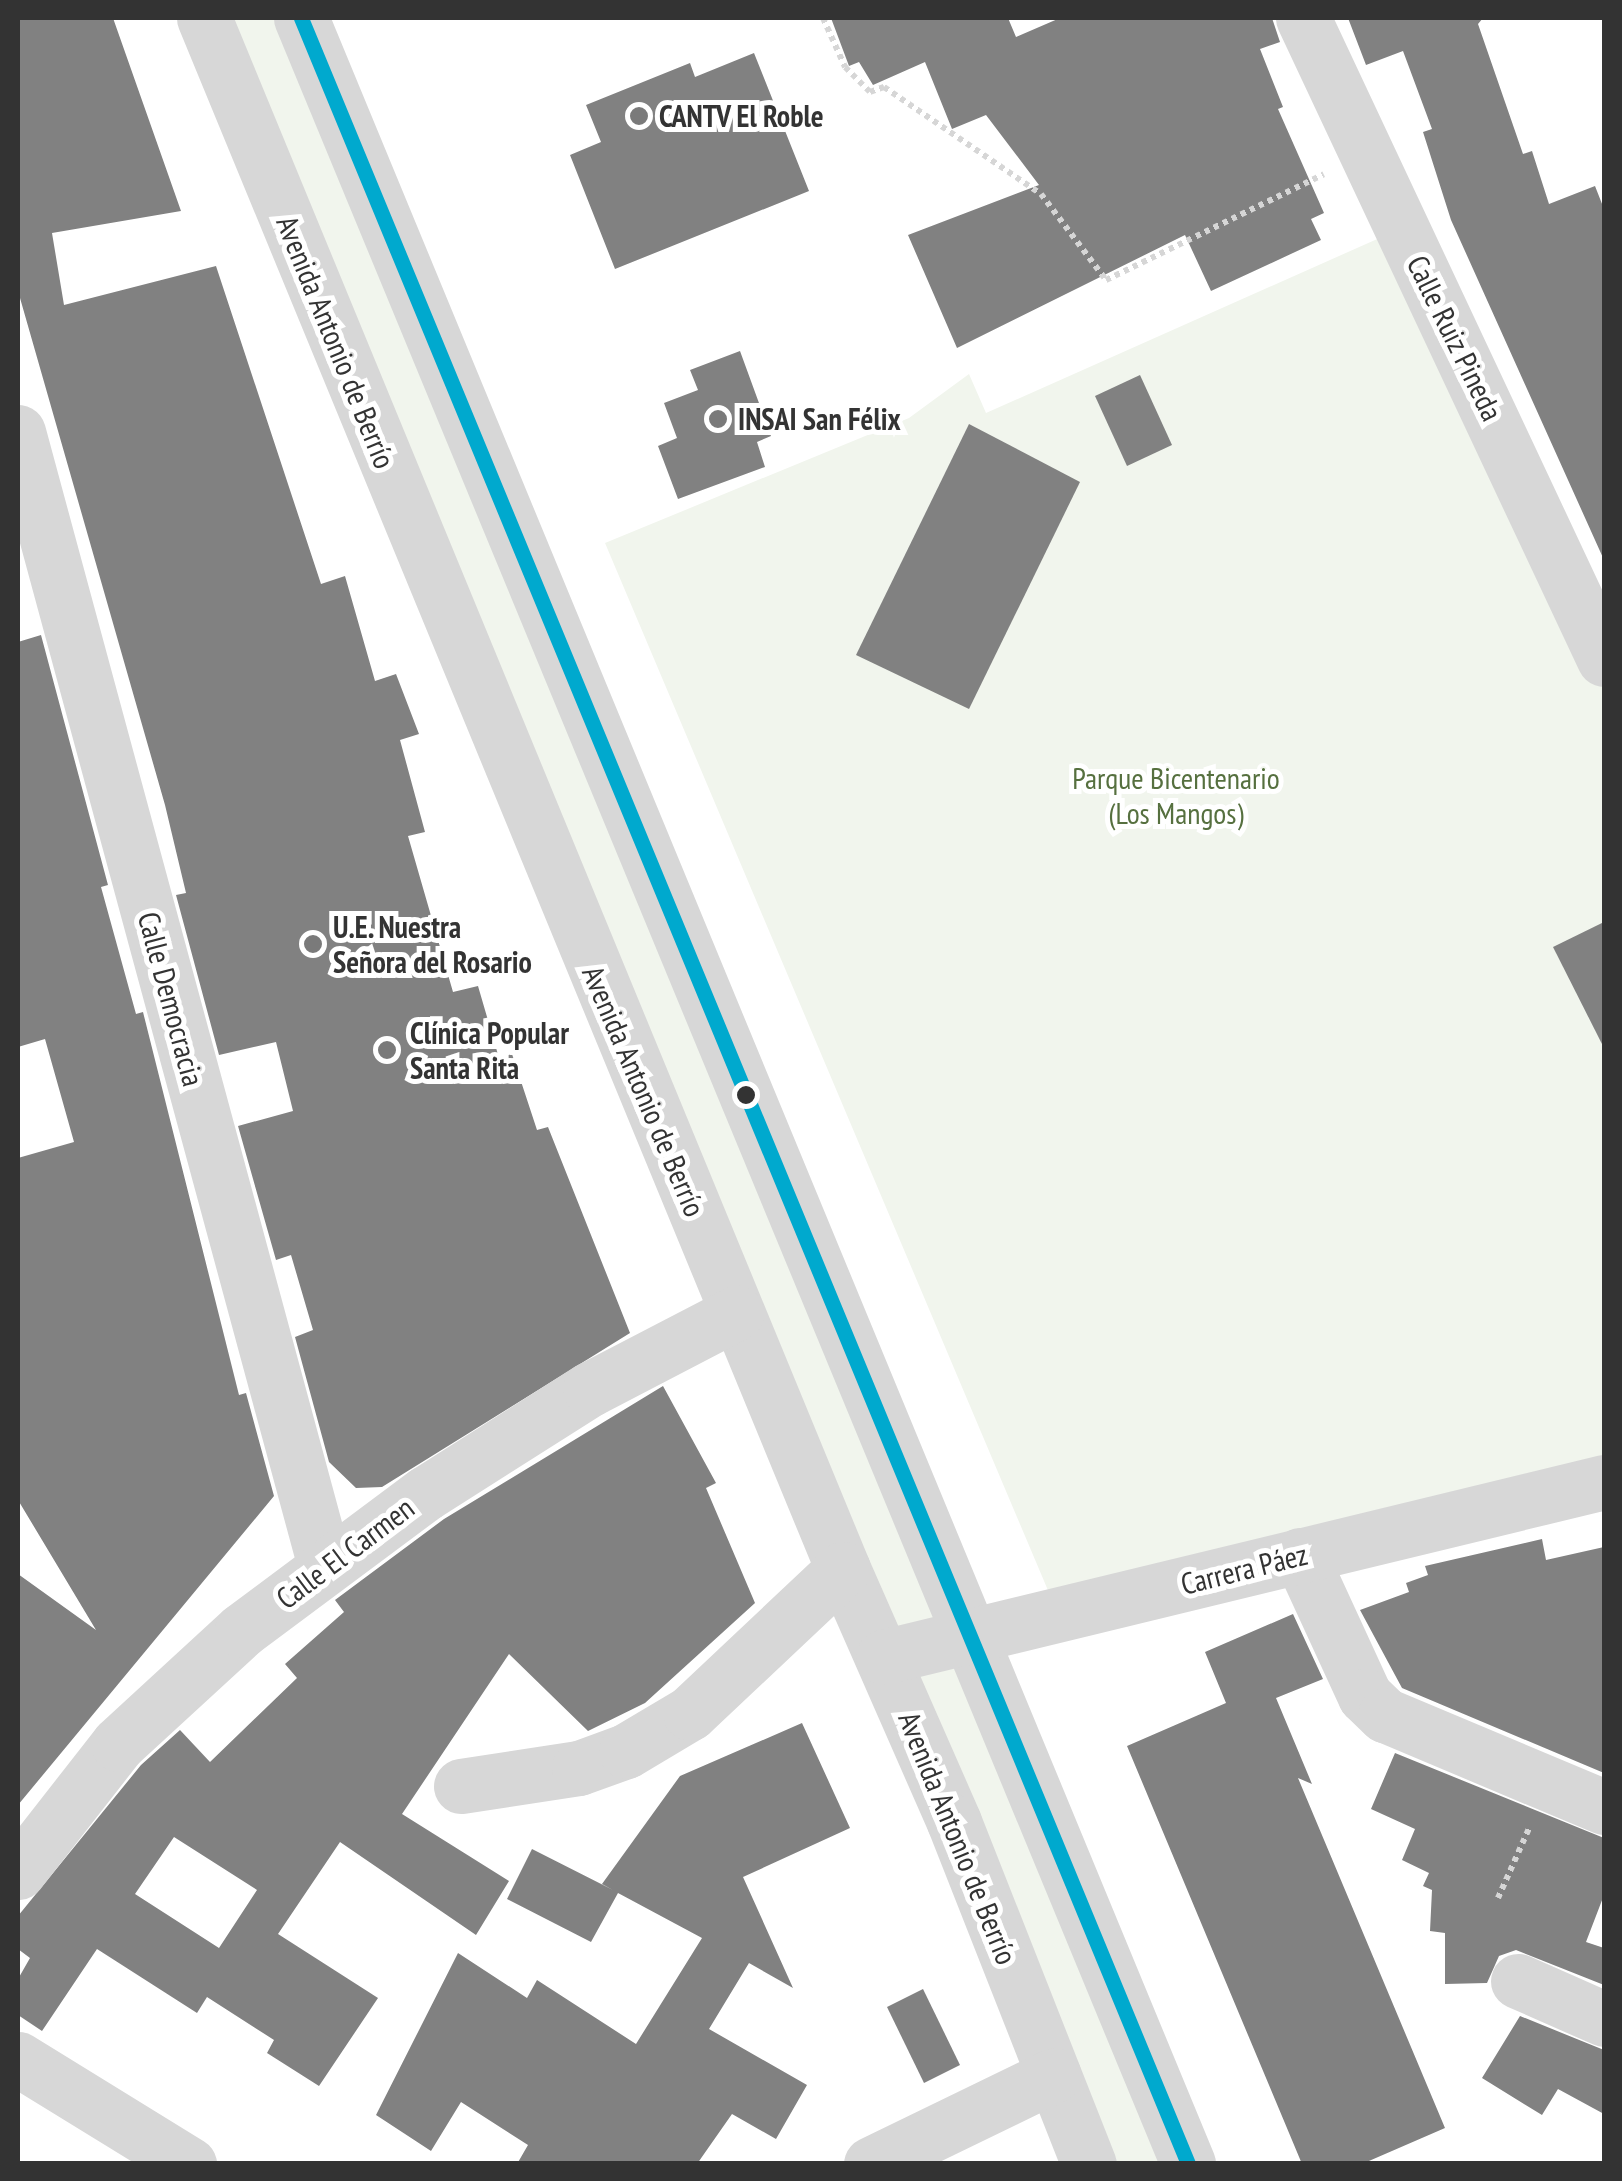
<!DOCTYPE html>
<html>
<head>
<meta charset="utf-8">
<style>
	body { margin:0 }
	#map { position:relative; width:1622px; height:2181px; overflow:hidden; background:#fff; font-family:"PT Sans Narrow",sans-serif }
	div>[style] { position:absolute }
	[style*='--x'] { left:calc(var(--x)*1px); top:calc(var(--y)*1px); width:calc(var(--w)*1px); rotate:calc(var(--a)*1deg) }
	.green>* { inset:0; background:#f1f5ed }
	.building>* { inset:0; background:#818181 }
	.path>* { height:6px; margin-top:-3px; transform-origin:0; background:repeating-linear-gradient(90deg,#d6d6d6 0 5px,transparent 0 10px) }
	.minor>* { height:55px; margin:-27.5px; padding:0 27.5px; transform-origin:27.5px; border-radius:27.5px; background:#d7d7d7 }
	.bus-1>* { height:15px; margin:-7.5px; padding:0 7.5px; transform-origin:7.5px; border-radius:7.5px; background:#00a9ce }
	.dots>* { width:28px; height:28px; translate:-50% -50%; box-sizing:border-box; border:5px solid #fff; border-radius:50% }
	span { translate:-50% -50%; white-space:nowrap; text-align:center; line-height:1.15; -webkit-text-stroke:10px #fff; paint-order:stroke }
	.poi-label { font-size:30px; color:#333; font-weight:700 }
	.left { translate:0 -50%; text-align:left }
	.street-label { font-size:30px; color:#333 }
	.park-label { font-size:30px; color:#56703f }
	.frame { position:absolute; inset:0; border:20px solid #333; pointer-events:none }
</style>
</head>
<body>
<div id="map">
	<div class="green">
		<div style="clip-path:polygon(204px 18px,301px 18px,1188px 2163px,1089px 2163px)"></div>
		<div style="clip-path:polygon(1402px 228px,1604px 659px,1604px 1482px,1058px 1614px,605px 543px,909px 418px,969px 374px,986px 413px)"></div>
	</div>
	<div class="building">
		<div style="clip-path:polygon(18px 18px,113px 18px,181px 211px,52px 233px,64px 305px,216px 266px,321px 584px,345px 576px,375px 681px,396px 674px,419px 734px,400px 740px,425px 832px,408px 836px,453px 992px,478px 986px,499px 1058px,512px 1054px,537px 1130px,548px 1127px,630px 1333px,382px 1487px,356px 1488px,329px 1462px,295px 1337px,313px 1330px,291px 1255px,276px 1260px,238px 1126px,293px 1111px,276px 1042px,219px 1055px,176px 895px,186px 893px,165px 805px,18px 291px)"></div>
		<div style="clip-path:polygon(831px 18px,1008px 18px,1016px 37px,1060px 18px,1272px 18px,1280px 42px,1260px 49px,1283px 107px,1278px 109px,1324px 213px,1311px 219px,1321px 240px,1211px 291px,1185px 235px,957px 348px,908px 235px,1039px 185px,986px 115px,952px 129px,925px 62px,873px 85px,859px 62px,849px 66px)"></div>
		<div style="clip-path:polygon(1348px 18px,1483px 18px,1478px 24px,1523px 154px,1532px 151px,1549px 204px,1595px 186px,1604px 209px,1604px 560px,1451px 220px,1423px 132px,1432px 129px,1403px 51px,1366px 65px)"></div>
		<div style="clip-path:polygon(754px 53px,809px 191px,615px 269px,570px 155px,601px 142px,586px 105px,690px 63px,695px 77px)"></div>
		<div style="clip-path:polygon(740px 351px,771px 436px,757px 442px,765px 467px,678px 499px,658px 446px,677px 438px,664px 403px,698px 390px,690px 370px)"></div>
		<div style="clip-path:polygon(1140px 375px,1172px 445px,1127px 466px,1095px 396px)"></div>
		<div style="clip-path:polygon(969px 424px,1080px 482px,969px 709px,856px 655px)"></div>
		<div style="clip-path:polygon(41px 635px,108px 885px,101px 887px,136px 1014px,143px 1012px,239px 1395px,246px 1393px,274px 1496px,18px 1805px,18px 1574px,96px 1630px,18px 1500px,18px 1158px,74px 1142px,45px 1039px,18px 1047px,18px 642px)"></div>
		<div style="clip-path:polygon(1604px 922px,1604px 1048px,1553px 947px)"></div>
		<div style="clip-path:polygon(evenodd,663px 1386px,716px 1483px,706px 1488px,755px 1603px,645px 1703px,588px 1731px,509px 1654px,402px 1814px,509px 1881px,476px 1935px,340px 1842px,278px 1934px,378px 1998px,319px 2086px,267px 2053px,274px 2040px,207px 1997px,197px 2013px,97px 1949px,42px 2031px,18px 2015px,18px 1979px,30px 1958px,18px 1949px,18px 1916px,141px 1765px,180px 1730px,210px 1762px,297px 1678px,285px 1664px,344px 1612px,335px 1600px,444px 1519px,663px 1386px,174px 1837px,257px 1890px,219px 1948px,135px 1894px,174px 1837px)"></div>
		<div style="clip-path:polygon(1542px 1539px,1546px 1560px,1604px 1547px,1604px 1773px,1402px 1688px,1360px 1610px,1409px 1592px,1406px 1583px,1428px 1575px,1425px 1566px)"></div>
		<div style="clip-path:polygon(1293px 1614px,1323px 1679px,1276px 1698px,1312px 1784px,1298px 1778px,1445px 2128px,1362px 2164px,1302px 2164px,1127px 1746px,1226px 1703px,1205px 1652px)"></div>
		<div style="clip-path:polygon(802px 1723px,850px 1828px,743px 1877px,793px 1988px,749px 1963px,709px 2029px,807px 2085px,776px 2139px,732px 2114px,697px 2164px,517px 2164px,528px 2145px,461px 2102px,431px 2151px,376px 2115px,458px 1953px,527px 1998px,537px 1980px,636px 2044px,702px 1938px,618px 1893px,591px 1942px,507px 1899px,532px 1849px,613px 1890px,602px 1884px,680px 1776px)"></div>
		<div style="clip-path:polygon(1395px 1753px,1604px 1838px,1604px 1895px,1586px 1942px,1604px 1948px,1604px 1985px,1516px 1950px,1499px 1956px,1487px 1983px,1445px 1984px,1445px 1933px,1430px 1931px,1432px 1890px,1423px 1886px,1429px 1873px,1402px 1860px,1415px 1829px,1371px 1809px)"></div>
		<div style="clip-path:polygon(923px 1989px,960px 2065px,924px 2083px,887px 2007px)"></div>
		<div style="clip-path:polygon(1520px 2016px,1604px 2050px,1604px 2114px,1558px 2089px,1542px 2115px,1482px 2078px)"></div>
	</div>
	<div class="path">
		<div style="--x:823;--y:18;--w:54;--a:65.8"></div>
		<div style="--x:845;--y:67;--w:35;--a:45"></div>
		<div style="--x:870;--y:92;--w:15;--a:-20"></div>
		<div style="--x:884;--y:87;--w:190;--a:34.3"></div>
		<div style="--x:1041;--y:194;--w:108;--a:52.9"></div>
		<div style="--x:1106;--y:280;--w:242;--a:-25.9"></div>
		<div style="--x:1498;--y:1898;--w:79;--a:-66"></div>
	</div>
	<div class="minor">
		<div style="--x:204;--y:18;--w:1677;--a:67.61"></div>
		<div style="--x:843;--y:1569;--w:276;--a:66.3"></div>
		<div style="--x:954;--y:1822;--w:368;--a:68.5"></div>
		<div style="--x:301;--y:18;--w:2322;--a:67.54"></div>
		<div style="--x:1303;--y:18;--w:708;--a:64.85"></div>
		<div style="--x:18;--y:432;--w:1175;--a:74.85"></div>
		<div style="--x:1300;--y:1555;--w:155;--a:65.3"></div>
		<div style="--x:1365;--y:1696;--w:28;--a:44"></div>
		<div style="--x:1385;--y:1715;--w:238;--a:22.8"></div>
		<div style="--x:883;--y:1657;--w:742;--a:-13.64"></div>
		<div style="--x:461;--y:1786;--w:119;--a:-8.7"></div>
		<div style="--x:579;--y:1768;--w:50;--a:-19.9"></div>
		<div style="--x:626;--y:1751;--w:74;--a:-30.7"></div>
		<div style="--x:690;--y:1713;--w:210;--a:-43.3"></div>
		<div style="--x:18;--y:1872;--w:162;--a:-52"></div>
		<div style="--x:118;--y:1744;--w:168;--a:-42.6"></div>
		<div style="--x:242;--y:1630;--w:229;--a:-36.7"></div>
		<div style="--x:426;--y:1493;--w:194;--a:-32.4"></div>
		<div style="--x:590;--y:1389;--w:165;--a:-27.5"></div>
		<div style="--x:1518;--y:1981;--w:94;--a:23.8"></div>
		<div style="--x:18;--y:2059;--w:201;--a:31.6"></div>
		<div style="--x:871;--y:2164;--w:203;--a:-25.9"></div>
	</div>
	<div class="bus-1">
		<div style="--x:301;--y:18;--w:2322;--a:67.54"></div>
	</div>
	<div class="dots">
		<div style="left:639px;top:116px;background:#7a7a7a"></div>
		<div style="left:718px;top:419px;background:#7a7a7a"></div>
		<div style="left:313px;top:944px;background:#7a7a7a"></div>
		<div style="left:387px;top:1050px;background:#7a7a7a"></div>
		<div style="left:746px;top:1095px;background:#333"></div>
	</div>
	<div class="poi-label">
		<span class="left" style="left:659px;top:116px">CANTV El Roble</span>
		<span class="left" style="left:738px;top:419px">INSAI San Félix</span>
		<span class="left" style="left:333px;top:944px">U.E. Nuestra<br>Señora del Rosario</span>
		<span class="left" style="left:410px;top:1050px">Clínica Popular<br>Santa Rita</span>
	</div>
	<div class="street-label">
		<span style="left:1455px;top:338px;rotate:64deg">Calle Ruiz Pineda</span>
		<span style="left:336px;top:342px;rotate:68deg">Avenida Antonio de Berrío</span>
		<span style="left:171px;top:999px;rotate:75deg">Calle Democracia</span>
		<span style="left:644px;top:1091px;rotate:67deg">Avenida Antonio de Berrío</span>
		<span style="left:345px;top:1553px;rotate:-37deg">Calle El Carmen</span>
		<span style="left:1244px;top:1569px;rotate:-14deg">Carrera Páez</span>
		<span style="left:958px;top:1838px;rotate:68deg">Avenida Antonio de Berrío</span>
	</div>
	<div class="park-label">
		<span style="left:1176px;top:795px">Parque Bicentenario<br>(Los Mangos)</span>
	</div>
	<div class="frame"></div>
</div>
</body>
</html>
